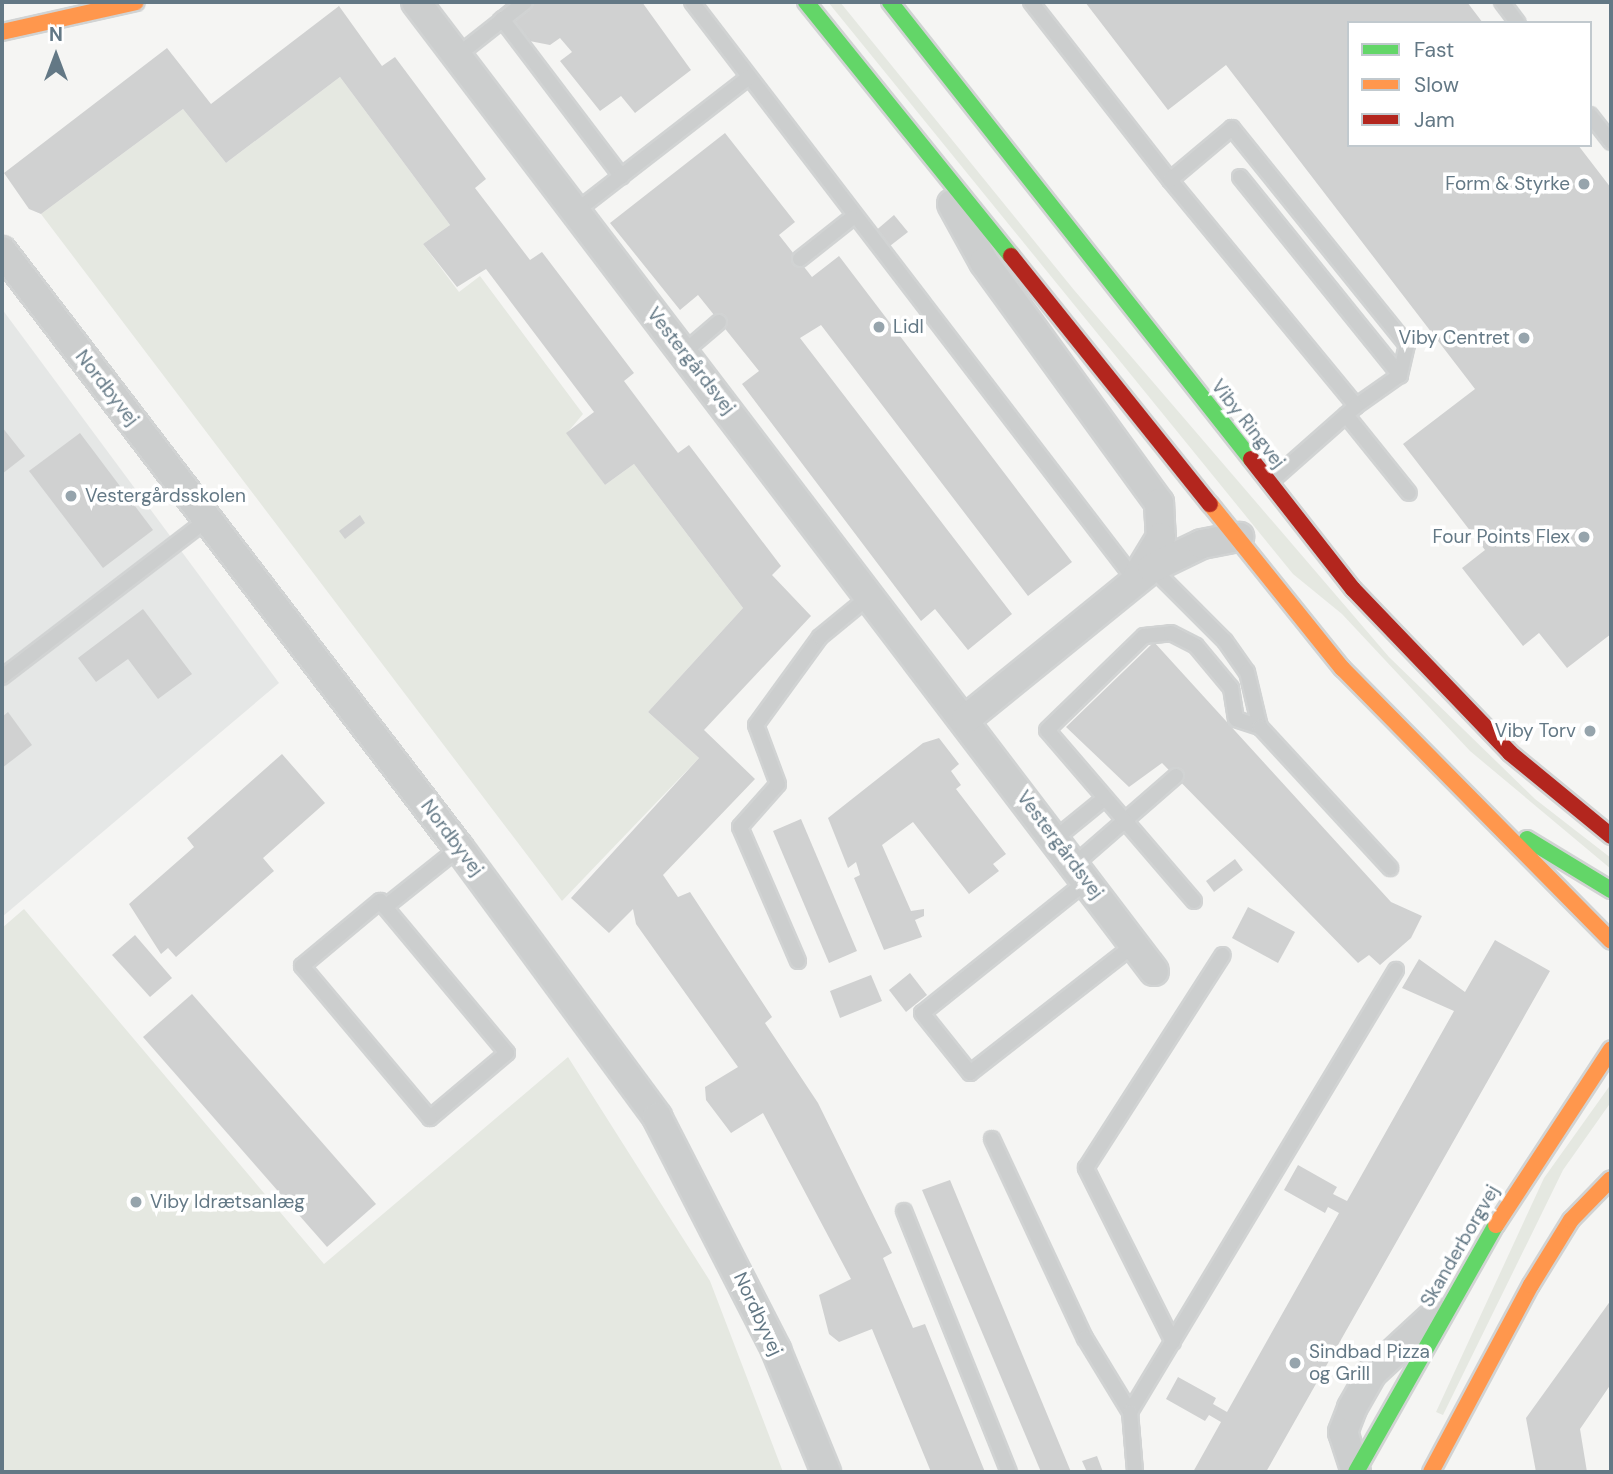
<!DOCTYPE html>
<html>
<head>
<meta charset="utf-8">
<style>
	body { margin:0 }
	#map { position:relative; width:1613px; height:1474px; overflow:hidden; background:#f5f5f3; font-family:"DM Sans",sans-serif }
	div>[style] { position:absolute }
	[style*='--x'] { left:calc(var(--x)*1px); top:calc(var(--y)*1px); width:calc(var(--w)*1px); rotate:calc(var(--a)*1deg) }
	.built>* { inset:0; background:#e5e7e6 }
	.green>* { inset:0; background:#e5e8e1 }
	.building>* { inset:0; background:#d0d1d1 }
	.roads { filter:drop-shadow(2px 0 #d1d3d3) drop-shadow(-2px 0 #d1d3d3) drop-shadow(0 2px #d1d3d3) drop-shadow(0 -2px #d1d3d3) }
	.lane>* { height:14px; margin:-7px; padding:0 7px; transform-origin:7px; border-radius:7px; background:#cccece }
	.street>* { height:28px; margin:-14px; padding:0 14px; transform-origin:14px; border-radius:14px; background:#cccece }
	.fast>* { height:16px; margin:-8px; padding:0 8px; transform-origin:8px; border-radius:8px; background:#63d668 }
	.slow>* { height:16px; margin:-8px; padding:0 8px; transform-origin:8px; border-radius:8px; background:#ff974d }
	.jam>* { height:16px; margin:-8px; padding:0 8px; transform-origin:8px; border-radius:8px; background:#b3261e }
	.dots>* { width:19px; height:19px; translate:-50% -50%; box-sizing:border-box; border:4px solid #fff; border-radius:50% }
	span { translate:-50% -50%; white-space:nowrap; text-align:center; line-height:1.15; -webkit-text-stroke:7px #fff; paint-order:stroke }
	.poi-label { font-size:19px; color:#637885 }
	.right { translate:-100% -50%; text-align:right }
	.left { translate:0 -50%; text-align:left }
	.street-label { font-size:19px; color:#637885 }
	.frame { position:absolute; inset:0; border:4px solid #637885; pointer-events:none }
	.legend { position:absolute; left:1347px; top:21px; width:245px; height:126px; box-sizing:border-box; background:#fff; border:2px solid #c1c9ce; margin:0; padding:9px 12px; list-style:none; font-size:21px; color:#637885 }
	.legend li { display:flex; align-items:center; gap:14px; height:35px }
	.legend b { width:35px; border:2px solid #c1c9ce }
	.north { position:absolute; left:21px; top:21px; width:70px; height:70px; -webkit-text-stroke:5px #fff; paint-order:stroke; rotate:0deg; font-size:19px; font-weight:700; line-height:28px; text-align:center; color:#637885 }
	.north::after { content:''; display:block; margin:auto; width:24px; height:32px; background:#637885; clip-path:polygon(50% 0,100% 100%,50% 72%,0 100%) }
</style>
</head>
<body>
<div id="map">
	<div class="built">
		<div style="clip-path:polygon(2px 309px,279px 683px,2px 917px)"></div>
	</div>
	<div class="green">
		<div style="clip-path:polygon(828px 2px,840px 2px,1074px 290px,1389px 657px,1535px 799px,1611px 858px,1611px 869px,1470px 751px,1342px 614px,1293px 574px)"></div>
		<div style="clip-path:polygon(340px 77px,450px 225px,423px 244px,459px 292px,480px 276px,583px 414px,567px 433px,605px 485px,634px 464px,743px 608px,648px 712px,699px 758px,562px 901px,41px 214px,183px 109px,226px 163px)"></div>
		<div style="clip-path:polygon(24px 909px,324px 1264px,568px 1057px,710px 1281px,783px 1472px,2px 1472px,2px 928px)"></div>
		<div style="clip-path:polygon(1611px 1084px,1611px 1102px,1563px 1170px,1443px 1415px,1436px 1412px,1544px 1178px)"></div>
	</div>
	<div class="building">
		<div style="clip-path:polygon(508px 2px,642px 2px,691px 70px,635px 113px,621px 96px,600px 111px,560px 61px,572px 52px,560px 38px,550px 45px,509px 37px,492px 15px)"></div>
		<div style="clip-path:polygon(1085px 2px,1467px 2px,1483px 23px,1349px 23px,1349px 145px,1578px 145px,1611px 188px,1611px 634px,1567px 668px,1539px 633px,1523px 646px,1462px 568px,1485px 550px,1403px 444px,1475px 389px,1226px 65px,1168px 110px)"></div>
		<div style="clip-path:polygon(339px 6px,382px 66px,395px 57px,486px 179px,475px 188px,530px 260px,542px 252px,634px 373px,624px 381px,678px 453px,689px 445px,781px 566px,772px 575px,811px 616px,704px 730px,755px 779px,663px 875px,678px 897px,690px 892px,772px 1017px,765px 1023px,818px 1103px,892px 1253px,883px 1258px,913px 1328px,925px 1324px,985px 1472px,931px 1472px,872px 1329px,839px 1342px,829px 1334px,819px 1295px,851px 1279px,763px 1113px,731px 1133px,706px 1100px,705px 1087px,738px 1067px,636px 924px,633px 909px,609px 933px,571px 898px,699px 758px,648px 712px,743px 608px,634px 464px,605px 485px,566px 433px,594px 412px,486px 269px,457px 287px,423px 244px,450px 225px,340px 77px,226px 163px,183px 109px,41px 214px,29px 209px,4px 173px,167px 48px,211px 104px)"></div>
		<div style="clip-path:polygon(725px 133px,795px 222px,779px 235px,812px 277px,839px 256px,1072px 562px,1028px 596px,821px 325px,800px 338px,1012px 614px,968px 650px,935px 609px,921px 621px,742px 384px,759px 371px,698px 295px,680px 310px,610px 223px)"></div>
		<div style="clip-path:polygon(894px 215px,908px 232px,886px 249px,873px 233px)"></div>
		<div style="clip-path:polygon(2px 427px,25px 456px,2px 474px)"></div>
		<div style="clip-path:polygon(80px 433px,153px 530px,103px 568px,29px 471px)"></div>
		<div style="clip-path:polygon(360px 515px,365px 523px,345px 539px,339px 531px)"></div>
		<div style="clip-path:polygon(143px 609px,192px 674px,158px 699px,128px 659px,96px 682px,78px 658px)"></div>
		<div style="clip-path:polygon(1154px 642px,1391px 902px,1422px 916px,1411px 938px,1380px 965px,1369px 955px,1358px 963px,1162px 763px,1129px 787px,1066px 727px)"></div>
		<div style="clip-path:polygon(8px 712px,32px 745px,2px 768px,2px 717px)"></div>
		<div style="clip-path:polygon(939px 738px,959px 764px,951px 771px,961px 785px,956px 789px,1006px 854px,993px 864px,999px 871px,969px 894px,913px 822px,882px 845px,911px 911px,924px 909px,924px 916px,915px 920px,922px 937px,884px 950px,854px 878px,860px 875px,856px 862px,848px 868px,828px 818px,923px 743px)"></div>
		<div style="clip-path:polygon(282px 754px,325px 803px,263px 858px,274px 871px,176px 957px,168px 948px,161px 954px,129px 904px,194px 847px,187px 838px)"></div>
		<div style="clip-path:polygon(801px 819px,857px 951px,829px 963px,773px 831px)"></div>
		<div style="clip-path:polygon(1235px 859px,1243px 870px,1214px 892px,1206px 881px)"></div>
		<div style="clip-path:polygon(1248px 907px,1295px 932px,1278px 963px,1232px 938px)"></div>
		<div style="clip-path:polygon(135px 935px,172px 978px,150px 997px,112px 955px)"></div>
		<div style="clip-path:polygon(1495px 940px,1550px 971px,1266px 1472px,1193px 1472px,1221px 1422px,1209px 1415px,1205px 1421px,1166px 1399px,1178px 1377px,1216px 1398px,1213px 1404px,1227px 1412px,1339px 1213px,1328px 1207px,1325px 1213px,1284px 1190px,1298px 1165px,1337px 1187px,1333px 1194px,1347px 1201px,1454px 1011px,1402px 988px,1419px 959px,1465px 992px)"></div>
		<div style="clip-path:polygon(910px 973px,927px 995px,906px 1012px,889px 990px)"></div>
		<div style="clip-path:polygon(871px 975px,882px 1001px,840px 1018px,830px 991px)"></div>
		<div style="clip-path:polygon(192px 994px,376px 1204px,327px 1247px,143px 1037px)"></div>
		<div style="clip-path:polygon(950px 1180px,1071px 1472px,1041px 1472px,922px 1190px)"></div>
		<div style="clip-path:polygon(1611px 1300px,1611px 1384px,1580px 1429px,1587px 1472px,1536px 1472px,1526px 1418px)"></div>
		<div style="clip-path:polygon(1097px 1456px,1103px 1472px,1087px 1472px,1082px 1461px)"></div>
	</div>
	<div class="roads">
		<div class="lane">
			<div style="--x:692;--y:2;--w:728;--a:52.53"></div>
			<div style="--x:1031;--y:2;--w:226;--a:52"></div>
			<div style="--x:1170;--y:180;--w:293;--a:50.5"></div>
			<div style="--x:1356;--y:406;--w:54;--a:-35.2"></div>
			<div style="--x:1400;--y:375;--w:31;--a:-77"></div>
			<div style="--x:1407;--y:345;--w:279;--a:-128.9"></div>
			<div style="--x:1232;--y:128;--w:81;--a:140"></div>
			<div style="--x:1502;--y:2;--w:26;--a:53"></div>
			<div style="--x:502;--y:19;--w:198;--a:52.8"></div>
			<div style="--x:458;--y:55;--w:85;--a:-38.3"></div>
			<div style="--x:1590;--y:115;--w:34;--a:52"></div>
			<div style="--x:1240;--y:177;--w:255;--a:51.1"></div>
			<div style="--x:575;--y:212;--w:219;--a:-37.8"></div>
			<div style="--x:800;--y:259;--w:66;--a:-38.3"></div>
			<div style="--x:684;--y:352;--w:46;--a:-40.6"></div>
			<div style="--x:1346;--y:415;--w:100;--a:51.1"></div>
			<div style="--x:1269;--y:483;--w:116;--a:-41.5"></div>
			<div style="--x:1152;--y:568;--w:103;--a:45"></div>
			<div style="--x:1225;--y:641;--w:38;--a:55"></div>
			<div style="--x:1247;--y:672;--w:57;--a:76.7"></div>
			<div style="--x:1260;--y:727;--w:25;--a:-162"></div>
			<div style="--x:2;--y:677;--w:260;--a:-37.5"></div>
			<div style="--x:1260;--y:727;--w:192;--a:47.3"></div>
			<div style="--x:1056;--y:838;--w:63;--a:-39.2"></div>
			<div style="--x:1075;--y:864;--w:134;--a:-41.1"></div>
			<div style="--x:1087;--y:881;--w:211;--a:141.3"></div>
			<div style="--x:922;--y:1013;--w:77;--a:51.3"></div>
			<div style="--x:970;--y:1073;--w:208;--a:-38"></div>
			<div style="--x:380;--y:901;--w:198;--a:50.1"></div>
			<div style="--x:507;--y:1053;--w:101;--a:139.8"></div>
			<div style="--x:430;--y:1118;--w:199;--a:-130.1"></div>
			<div style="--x:302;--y:966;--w:102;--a:-39.8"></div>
			<div style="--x:1194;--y:901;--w:225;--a:-130.7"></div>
			<div style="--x:1047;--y:730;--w:135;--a:-44.1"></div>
			<div style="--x:1144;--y:636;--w:27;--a:-6"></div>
			<div style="--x:1171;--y:633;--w:28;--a:27"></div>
			<div style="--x:1196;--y:646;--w:55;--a:50.2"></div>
			<div style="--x:1231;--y:688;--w:31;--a:81"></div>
			<div style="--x:385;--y:907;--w:95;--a:-38.6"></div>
			<div style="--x:798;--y:961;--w:146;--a:-113.4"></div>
			<div style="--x:740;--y:827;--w:57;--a:-48.5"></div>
			<div style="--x:778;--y:784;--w:63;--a:-110.4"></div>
			<div style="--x:756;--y:725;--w:109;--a:-54"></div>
			<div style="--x:820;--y:637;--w:66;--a:-39.5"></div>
			<div style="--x:992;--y:1139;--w:220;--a:65"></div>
			<div style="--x:1085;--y:1338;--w:87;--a:58.7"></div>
			<div style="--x:1130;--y:1412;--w:516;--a:-58.96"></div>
			<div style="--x:904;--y:1211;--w:281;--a:68.1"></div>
			<div style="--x:1173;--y:1342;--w:195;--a:-116.6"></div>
			<div style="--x:1086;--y:1168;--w:253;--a:-57.3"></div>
			<div style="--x:1130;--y:1412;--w:60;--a:85.2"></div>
		</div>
		<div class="street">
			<div style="--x:416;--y:2;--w:1218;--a:52.71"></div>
			<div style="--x:952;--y:204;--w:66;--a:61.1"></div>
			<div style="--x:984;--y:262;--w:298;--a:54"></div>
			<div style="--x:1159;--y:503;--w:34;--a:87"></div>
			<div style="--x:1161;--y:537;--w:50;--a:121.2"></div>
			<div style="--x:2;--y:251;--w:752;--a:52.57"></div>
			<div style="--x:459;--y:848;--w:334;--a:53.6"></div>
			<div style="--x:657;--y:1117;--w:262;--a:62.9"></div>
			<div style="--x:776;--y:1350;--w:132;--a:67.7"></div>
			<div style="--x:966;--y:719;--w:240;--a:-39.1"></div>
			<div style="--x:1152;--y:568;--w:55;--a:-25.6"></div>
			<div style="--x:1202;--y:544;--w:38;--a:-11"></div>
			<div style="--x:1356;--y:1472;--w:42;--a:-108"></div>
			<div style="--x:1343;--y:1432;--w:26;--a:-69"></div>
			<div style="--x:1352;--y:1408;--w:40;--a:-60.3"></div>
			<div style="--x:1372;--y:1373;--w:88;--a:-42.7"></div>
		</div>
		<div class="fast">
			<div style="--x:806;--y:2;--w:326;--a:51.1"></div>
			<div style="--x:890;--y:2;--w:582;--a:51.69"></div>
			<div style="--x:1527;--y:839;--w:98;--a:31.3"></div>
			<div style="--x:1356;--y:1472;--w:284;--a:-60.5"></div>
		</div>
		<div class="slow">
			<div style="--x:2;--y:32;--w:137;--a:-12.6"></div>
			<div style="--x:1210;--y:504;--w:211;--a:51.2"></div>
			<div style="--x:1342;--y:668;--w:383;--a:45.4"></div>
			<div style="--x:1496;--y:1225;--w:210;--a:-56.8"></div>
			<div style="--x:1431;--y:1472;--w:212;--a:-61.9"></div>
			<div style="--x:1531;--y:1285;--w:76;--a:-58.4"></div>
			<div style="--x:1571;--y:1220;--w:57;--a:-45.7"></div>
		</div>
		<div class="jam">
			<div style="--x:1011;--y:256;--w:318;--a:51.3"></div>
			<div style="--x:1251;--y:459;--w:165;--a:51.9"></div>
			<div style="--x:1353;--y:589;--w:227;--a:46.2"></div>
			<div style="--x:1510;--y:753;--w:131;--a:39.4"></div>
		</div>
	</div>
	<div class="dots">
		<div style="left:1584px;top:184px;background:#96a4ac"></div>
		<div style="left:879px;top:327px;background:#96a4ac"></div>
		<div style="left:1524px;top:338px;background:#96a4ac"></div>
		<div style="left:71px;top:496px;background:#96a4ac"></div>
		<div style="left:1584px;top:537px;background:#96a4ac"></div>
		<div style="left:1590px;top:731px;background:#96a4ac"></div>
		<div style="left:136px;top:1202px;background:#96a4ac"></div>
		<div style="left:1295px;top:1363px;background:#96a4ac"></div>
	</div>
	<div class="poi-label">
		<span class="right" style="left:1570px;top:184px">Form &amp; Styrke</span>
		<span class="left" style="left:893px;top:327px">Lidl</span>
		<span class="right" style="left:1510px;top:338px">Viby Centret</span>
		<span class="left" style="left:85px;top:496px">Vestergårdsskolen</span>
		<span class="right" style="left:1570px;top:537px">Four Points Flex</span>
		<span class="right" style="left:1576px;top:731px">Viby Torv</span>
		<span class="left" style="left:150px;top:1202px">Viby Idrætsanlæg</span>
		<span class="left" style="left:1309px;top:1363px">Sindbad Pizza<br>og Grill</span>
	</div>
	<div class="street-label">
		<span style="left:691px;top:361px;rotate:52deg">Vestergårdsvej</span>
		<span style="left:107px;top:388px;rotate:52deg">Nordbyvej</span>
		<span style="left:1248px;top:424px;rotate:52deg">Viby Ringvej</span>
		<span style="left:452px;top:838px;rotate:53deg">Nordbyvej</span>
		<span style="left:1060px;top:845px;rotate:53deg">Vestergårdsvej</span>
		<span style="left:1460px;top:1246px;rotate:-60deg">Skanderborgvej</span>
		<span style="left:758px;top:1314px;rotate:65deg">Nordbyvej</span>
	</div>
	<div class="frame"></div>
	<ul class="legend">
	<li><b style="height:9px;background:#63d668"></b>Fast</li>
	<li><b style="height:9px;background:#ff974d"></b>Slow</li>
	<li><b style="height:9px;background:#b3261e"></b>Jam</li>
	</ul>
	<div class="north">N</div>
</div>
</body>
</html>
